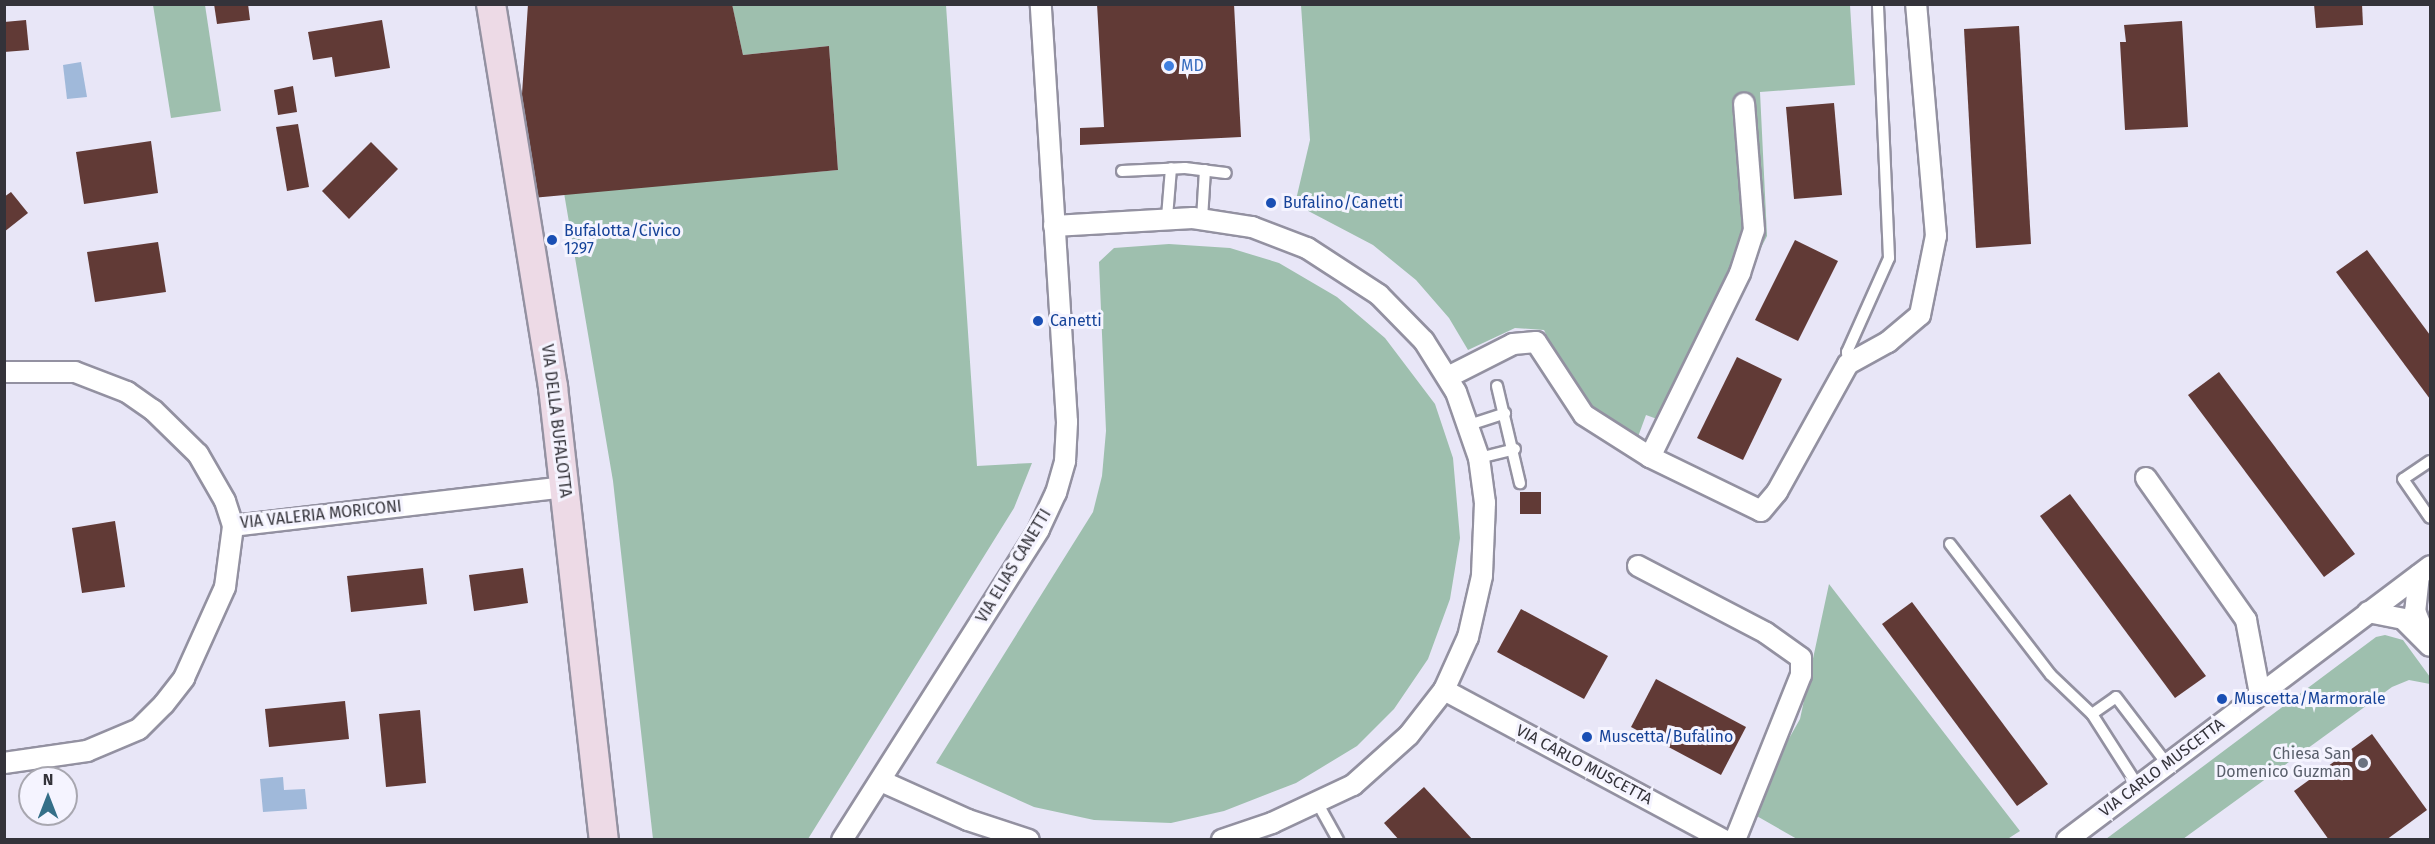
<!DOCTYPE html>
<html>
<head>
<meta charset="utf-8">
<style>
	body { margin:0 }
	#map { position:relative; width:2435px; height:844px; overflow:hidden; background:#e8e6f7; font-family:"Fira Sans",sans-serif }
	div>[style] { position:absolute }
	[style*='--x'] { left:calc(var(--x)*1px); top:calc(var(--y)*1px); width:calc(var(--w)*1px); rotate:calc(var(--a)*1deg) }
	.green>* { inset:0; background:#9ebfae }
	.water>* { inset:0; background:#a0b9da }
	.building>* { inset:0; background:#613a36 }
	.roads { filter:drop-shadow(2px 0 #9391a1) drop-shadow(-2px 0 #9391a1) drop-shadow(0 2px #9391a1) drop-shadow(0 -2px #9391a1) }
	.lane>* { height:10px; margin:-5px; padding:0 5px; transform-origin:5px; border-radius:5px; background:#fff }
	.street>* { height:20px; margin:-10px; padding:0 10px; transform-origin:10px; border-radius:10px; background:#fff }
	.secondary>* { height:28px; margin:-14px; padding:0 14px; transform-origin:14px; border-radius:14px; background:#eddae6 }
	.dots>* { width:16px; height:16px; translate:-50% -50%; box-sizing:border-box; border:3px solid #f5f4ff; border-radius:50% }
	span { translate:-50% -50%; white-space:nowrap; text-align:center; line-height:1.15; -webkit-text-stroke:6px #f5f4ff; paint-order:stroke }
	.shop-label { font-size:16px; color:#366cbe }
	.left { translate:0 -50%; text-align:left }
	.transit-label { font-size:16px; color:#164399 }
	.street-label { font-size:16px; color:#34333a }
	.worship-label { font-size:16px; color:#5b616d }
	.right { translate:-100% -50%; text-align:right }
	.frame { position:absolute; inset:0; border:6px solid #34333a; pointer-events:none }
	.north { position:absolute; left:18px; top:766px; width:60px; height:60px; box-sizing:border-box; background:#f5f4ff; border:2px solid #a8a7b0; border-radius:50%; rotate:0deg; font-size:16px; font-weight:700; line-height:24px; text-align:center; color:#34333a }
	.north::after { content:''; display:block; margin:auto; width:21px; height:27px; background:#356f88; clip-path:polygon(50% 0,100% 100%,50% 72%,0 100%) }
</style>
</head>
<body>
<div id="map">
	<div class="green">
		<div style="clip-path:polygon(153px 5px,205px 5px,221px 111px,171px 118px)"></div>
		<div style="clip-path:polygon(732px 5px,946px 5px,977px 466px,1032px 463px,1014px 508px,808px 839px,653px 839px,613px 481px,564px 193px,838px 170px,829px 46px,743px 55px)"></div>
		<div style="clip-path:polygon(1301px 5px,1850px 5px,1855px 85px,1760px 92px,1767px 236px,1671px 424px,1646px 415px,1635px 445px,1580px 409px,1544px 330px,1515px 328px,1468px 350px,1449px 318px,1416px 280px,1373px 245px,1295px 204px,1310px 140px)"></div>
		<div style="clip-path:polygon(1169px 244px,1230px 248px,1279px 263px,1337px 297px,1385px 338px,1435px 404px,1453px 458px,1460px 538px,1450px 599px,1428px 659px,1394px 709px,1357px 746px,1296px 783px,1224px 811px,1171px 823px,1094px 820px,1034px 807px,936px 763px,1093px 512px,1102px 476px,1106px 431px,1099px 262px,1114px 248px)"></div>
		<div style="clip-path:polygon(1829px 584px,2020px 831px,2006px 840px,1797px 839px,1748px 811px,1800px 719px)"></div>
		<div style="clip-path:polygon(2385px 635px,2403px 640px,2430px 677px,2430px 684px,2409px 680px,2392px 687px,2183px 839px,2106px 839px,2376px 637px)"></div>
	</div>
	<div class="water">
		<div style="clip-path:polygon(81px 62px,87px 97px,67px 99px,63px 65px)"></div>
		<div style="clip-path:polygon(283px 777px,284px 790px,305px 789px,307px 809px,263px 812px,260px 779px)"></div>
	</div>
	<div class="building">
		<div style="clip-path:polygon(214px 4px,248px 4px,250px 20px,217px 24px)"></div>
		<div style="clip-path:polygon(528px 4px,732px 4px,743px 55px,829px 46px,838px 170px,532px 198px,520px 124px)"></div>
		<div style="clip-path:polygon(1097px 4px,1234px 4px,1241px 137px,1080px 145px,1080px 128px,1104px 127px)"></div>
		<div style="clip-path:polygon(2314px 4px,2362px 4px,2363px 25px,2316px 28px)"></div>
		<div style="clip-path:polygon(26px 20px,29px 50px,4px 52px,4px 22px)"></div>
		<div style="clip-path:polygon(382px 20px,390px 68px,335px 77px,332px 57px,313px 60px,308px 32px)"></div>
		<div style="clip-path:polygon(2182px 21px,2188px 127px,2125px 130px,2120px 42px,2126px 42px,2124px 25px)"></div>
		<div style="clip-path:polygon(2019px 26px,2031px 244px,1976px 248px,1964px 29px)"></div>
		<div style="clip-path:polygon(293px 86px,297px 112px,278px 115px,274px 90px)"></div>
		<div style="clip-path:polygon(1834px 103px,1842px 195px,1794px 199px,1786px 107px)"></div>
		<div style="clip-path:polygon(298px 124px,309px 187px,287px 191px,276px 127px)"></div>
		<div style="clip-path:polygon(151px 141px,158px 193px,84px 204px,76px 152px)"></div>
		<div style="clip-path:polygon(371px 142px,398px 169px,349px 219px,322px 191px)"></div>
		<div style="clip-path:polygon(11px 192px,28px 213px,4px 232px,4px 197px)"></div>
		<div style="clip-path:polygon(1795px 240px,1838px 261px,1798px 341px,1755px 320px)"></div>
		<div style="clip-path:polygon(158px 242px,166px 292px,95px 302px,87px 252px)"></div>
		<div style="clip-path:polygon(2367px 250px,2430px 335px,2430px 399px,2336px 272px)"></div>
		<div style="clip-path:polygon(1737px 357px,1782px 379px,1743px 460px,1697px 438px)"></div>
		<div style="clip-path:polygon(2219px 372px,2355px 554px,2324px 577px,2188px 395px)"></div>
		<div style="clip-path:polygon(1520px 492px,1541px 492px,1541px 514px,1520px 514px)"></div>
		<div style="clip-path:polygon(2070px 494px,2206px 676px,2175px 698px,2040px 516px)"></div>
		<div style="clip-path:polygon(115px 521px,125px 587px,82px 593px,72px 528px)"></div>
		<div style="clip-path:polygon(423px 568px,427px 604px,351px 612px,347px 576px)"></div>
		<div style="clip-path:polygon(523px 568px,528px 603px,474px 611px,469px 575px)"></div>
		<div style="clip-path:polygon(1912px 602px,2048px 784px,2017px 806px,1882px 624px)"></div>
		<div style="clip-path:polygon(1521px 609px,1608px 656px,1584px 699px,1497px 652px)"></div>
		<div style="clip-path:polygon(1656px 679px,1746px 727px,1721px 775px,1631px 727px)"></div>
		<div style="clip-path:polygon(345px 701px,349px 739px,269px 747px,265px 709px)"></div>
		<div style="clip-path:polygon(420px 710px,426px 783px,386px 787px,379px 714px)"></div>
		<div style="clip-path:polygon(2372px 734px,2427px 810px,2386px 840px,2329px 840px,2294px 791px)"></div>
		<div style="clip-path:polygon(1424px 787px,1473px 840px,1399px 840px,1384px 823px)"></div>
	</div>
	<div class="roads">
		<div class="lane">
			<div style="--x:1122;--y:171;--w:63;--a:-2.7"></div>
			<div style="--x:1185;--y:168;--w:41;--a:7"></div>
			<div style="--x:1167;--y:217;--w:49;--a:-85.3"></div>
			<div style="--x:1202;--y:219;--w:49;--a:-86.5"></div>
			<div style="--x:1848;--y:364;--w:12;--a:-95"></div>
			<div style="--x:1847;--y:352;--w:103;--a:-65.9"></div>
			<div style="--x:1889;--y:258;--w:254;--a:-92.5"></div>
			<div style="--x:1497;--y:386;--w:100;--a:76.7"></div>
			<div style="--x:1469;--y:425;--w:38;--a:-18"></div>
			<div style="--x:1479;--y:458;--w:37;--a:-14"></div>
			<div style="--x:2430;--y:461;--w:32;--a:146"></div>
			<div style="--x:2403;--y:479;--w:47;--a:55.3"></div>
			<div style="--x:1950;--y:544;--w:165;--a:52.4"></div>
			<div style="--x:2051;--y:675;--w:57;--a:43.6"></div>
			<div style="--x:2138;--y:786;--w:85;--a:-122.6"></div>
			<div style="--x:2092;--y:714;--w:29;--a:-35"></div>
			<div style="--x:2116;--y:697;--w:84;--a:52.7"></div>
			<div style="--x:1318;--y:804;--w:41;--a:60.9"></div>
		</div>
		<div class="street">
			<div style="--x:1054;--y:226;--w:139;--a:-3.3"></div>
			<div style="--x:1193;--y:218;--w:60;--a:8.7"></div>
			<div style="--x:1252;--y:227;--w:59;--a:20.9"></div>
			<div style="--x:1307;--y:248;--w:86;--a:33.1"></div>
			<div style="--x:1379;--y:295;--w:64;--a:45.6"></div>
			<div style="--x:1424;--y:341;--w:60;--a:57.9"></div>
			<div style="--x:1456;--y:392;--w:70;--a:70.8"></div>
			<div style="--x:1479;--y:458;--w:45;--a:82.4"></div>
			<div style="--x:1485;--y:503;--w:73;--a:92.4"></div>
			<div style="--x:1482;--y:576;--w:63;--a:102.9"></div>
			<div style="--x:1468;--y:637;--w:58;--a:114.4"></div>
			<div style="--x:1444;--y:690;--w:57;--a:127.9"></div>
			<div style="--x:1409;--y:735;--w:75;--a:138.2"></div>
			<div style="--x:1353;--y:785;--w:89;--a:154.9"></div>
			<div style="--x:1272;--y:823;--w:53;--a:161.2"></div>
			<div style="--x:4;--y:372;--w:71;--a:0"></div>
			<div style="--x:75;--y:372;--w:56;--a:21"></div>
			<div style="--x:127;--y:392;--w:32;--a:35"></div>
			<div style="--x:153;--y:410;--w:63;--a:44.4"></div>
			<div style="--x:198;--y:454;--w:54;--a:60.1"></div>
			<div style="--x:225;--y:501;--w:26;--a:72"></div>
			<div style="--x:233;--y:526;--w:333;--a:-6.7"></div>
			<div style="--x:1448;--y:377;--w:73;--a:-26.9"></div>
			<div style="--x:1513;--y:344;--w:23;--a:-5"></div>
			<div style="--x:1536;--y:342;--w:87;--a:56.7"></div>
			<div style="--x:1584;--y:415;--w:78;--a:32.5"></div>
			<div style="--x:1650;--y:457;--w:123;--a:25.9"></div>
			<div style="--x:1761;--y:511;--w:25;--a:-50"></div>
			<div style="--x:1777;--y:492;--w:146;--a:-61"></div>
			<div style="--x:1848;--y:364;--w:46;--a:-28.8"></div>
			<div style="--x:1888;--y:342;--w:42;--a:-40.2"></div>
			<div style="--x:1920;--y:315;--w:81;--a:-78.6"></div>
			<div style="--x:1936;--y:236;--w:233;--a:-94.9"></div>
			<div style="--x:1650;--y:457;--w:205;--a:-63.9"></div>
			<div style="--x:1740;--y:273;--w:45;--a:-72"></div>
			<div style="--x:1754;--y:230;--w:127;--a:-94.5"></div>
			<div style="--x:2146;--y:478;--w:174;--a:54.8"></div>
			<div style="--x:2246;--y:620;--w:75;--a:79.3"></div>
			<div style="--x:1638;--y:566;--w:144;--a:27.6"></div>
			<div style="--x:1766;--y:633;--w:43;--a:35.5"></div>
			<div style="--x:1801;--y:658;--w:17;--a:90"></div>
			<div style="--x:1801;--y:675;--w:178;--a:111.8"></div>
			<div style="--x:2419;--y:575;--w:36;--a:96"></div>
			<div style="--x:2415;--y:611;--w:27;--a:68"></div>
			<div style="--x:2368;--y:612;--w:36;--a:11"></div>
			<div style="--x:2403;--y:619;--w:38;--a:45"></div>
			<div style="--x:1444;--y:690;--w:318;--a:28.2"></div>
			<div style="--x:4;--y:763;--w:84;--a:-8.2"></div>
			<div style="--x:87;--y:751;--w:56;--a:-22.9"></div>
			<div style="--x:139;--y:729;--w:35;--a:-45"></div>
			<div style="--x:164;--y:704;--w:33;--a:-52"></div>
			<div style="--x:184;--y:678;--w:100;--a:-65.7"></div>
			<div style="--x:225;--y:587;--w:62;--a:-82.5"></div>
			<div style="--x:881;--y:781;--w:95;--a:24.1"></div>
			<div style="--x:968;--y:820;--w:64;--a:18.2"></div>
			<div style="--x:842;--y:840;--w:368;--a:-57.6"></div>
			<div style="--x:1039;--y:529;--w:40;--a:-65"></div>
			<div style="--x:1056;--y:493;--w:33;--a:-74"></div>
			<div style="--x:1065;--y:461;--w:39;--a:-87"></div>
			<div style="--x:1067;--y:422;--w:419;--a:-93.6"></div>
			<div style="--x:2067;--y:840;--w:455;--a:-37"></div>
		</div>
		<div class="secondary">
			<div style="--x:491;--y:4;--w:388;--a:80.8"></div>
			<div style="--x:553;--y:387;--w:456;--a:83.6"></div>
		</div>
	</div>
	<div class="dots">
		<div style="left:1169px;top:66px;background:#3f7fe0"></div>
		<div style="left:1271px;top:203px;background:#1a4fb4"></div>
		<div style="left:552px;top:240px;background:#1a4fb4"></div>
		<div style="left:1038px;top:321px;background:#1a4fb4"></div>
		<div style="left:2222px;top:699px;background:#1a4fb4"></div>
		<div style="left:1587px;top:737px;background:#1a4fb4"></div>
		<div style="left:2363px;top:763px;background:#6b7280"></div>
	</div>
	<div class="shop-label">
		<span class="left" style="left:1181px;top:66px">MD</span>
	</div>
	<div class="transit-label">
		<span class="left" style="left:1283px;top:203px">Bufalino/Canetti</span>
		<span class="left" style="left:564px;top:240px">Bufalotta/Civico<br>1297</span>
		<span class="left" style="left:1050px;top:321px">Canetti</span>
		<span class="left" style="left:2234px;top:699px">Muscetta/Marmorale</span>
		<span class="left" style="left:1599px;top:737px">Muscetta/Bufalino</span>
	</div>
	<div class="street-label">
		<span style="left:556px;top:421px;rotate:83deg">VIA DELLA BUFALOTTA</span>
		<span style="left:321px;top:515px;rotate:-6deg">VIA VALERIA MORICONI</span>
		<span style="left:1014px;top:566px;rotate:-59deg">VIA ELIAS CANETTI</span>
		<span style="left:1584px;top:765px;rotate:28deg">VIA CARLO MUSCETTA</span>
		<span style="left:2162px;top:768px;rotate:-37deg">VIA CARLO MUSCETTA</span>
	</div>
	<div class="worship-label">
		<span class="right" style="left:2351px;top:763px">Chiesa San<br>Domenico Guzman</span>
	</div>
	<div class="frame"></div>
	<div class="north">N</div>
</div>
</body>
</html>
